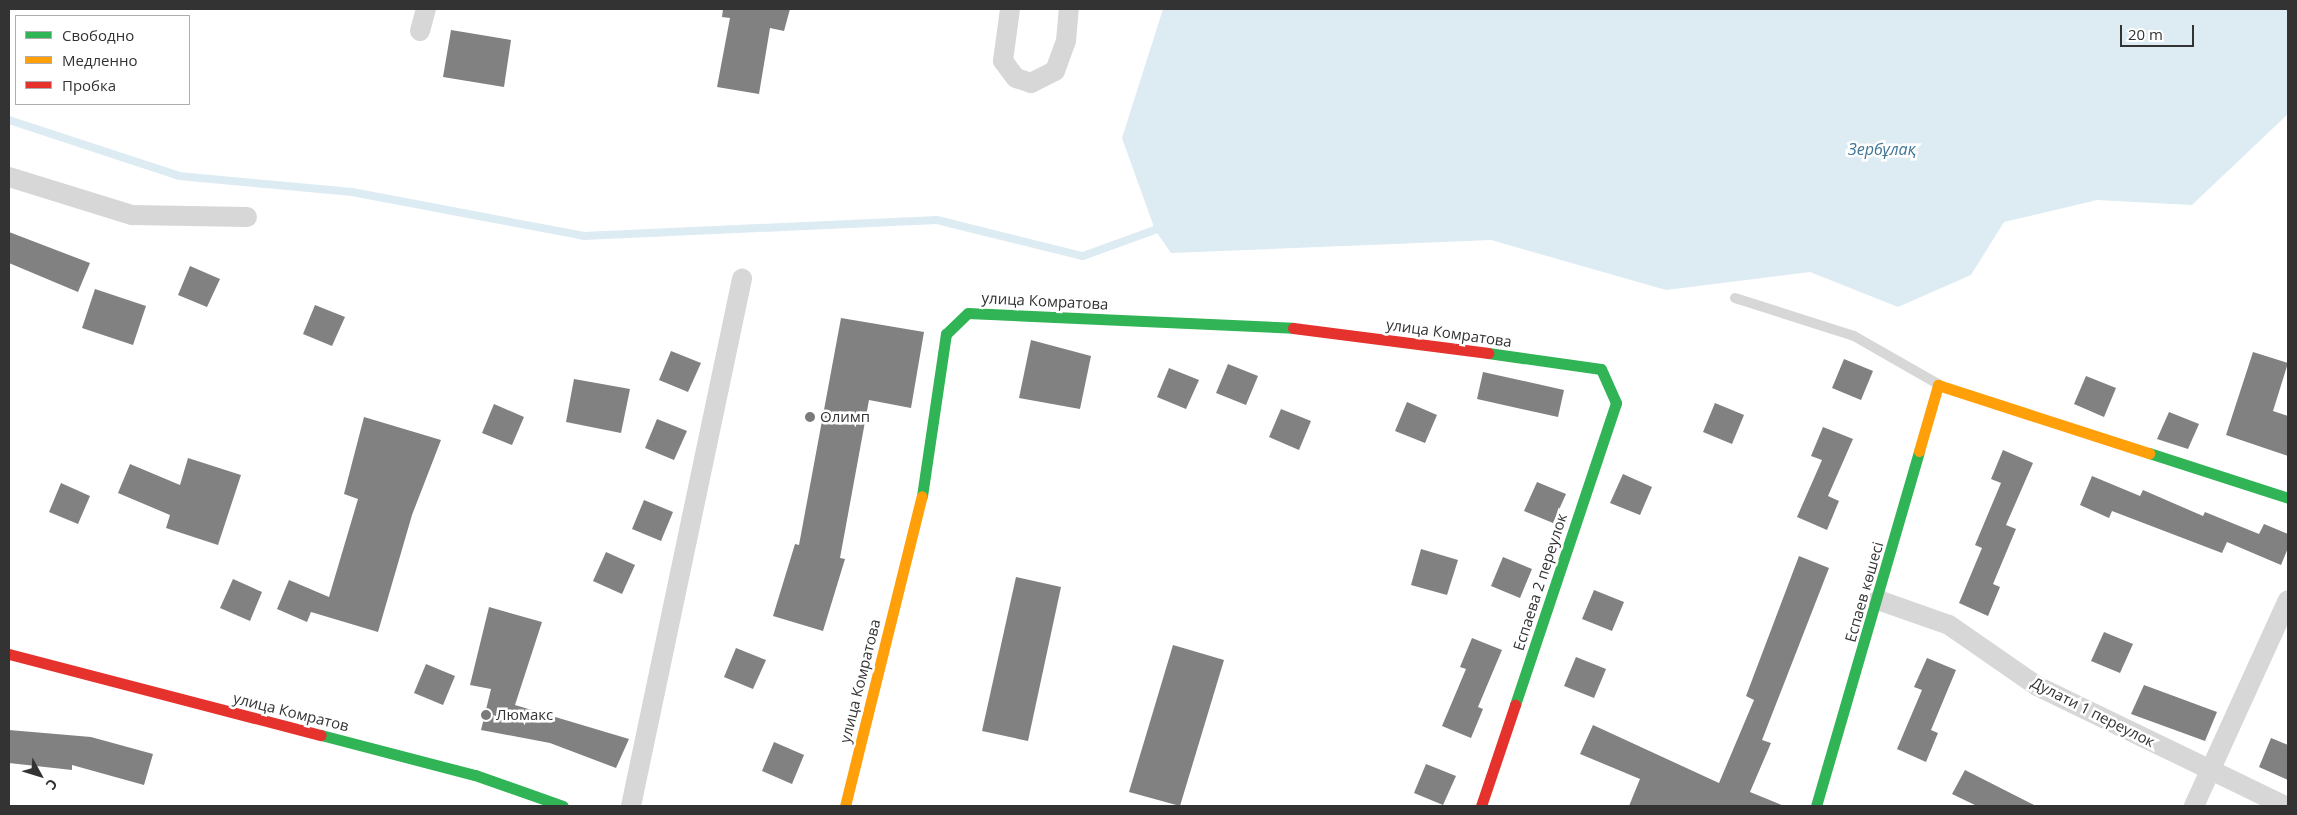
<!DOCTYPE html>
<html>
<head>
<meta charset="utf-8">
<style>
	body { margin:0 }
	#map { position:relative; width:2297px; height:815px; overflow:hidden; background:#fff; font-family:"Open Sans",sans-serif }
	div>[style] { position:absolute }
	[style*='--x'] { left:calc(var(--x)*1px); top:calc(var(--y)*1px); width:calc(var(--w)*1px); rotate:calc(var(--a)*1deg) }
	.water>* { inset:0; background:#ddebf3 }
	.stream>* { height:8px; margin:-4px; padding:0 4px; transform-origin:4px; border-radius:4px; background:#ddebf3 }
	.building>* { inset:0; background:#818181 }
	.lane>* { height:10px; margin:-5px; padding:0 5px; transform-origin:5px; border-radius:5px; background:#d7d7d7 }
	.street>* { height:20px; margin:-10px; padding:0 10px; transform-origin:10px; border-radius:10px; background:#d7d7d7 }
	.fast>* { height:11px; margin:-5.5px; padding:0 5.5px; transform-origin:5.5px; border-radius:5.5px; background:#30b455 }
	.slow>* { height:11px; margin:-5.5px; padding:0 5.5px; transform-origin:5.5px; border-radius:5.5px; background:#ff9f0a }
	.jam>* { height:11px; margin:-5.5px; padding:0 5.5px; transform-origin:5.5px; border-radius:5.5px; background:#e5322d }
	.dots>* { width:14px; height:14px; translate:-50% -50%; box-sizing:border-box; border:2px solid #fff; border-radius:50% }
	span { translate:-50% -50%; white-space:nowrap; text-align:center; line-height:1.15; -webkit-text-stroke:5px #fff; paint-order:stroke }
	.street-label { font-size:15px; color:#333 }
	.poi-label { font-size:15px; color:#333 }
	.left { translate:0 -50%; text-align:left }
	.water-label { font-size:16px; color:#3f7597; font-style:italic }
	.frame { position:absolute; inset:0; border:10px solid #333; pointer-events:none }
	.legend { position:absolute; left:15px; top:15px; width:175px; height:90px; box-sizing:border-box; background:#fff; border:1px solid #adadad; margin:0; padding:6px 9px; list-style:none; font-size:15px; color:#333 }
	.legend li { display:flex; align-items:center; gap:10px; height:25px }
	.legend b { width:25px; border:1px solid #adadad }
	.north { position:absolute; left:15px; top:750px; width:50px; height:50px; -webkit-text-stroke:4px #fff; paint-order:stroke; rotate:129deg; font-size:14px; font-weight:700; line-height:20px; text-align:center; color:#333 }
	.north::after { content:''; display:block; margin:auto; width:18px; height:22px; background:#333; clip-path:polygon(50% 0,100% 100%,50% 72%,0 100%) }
	.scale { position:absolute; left:2120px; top:25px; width:74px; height:22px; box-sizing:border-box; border:2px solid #333; border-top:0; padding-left:6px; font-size:15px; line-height:18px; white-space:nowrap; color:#333; -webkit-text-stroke:4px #fff; paint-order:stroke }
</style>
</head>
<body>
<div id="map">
	<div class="water">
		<div style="clip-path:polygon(1163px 9px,2288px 9px,2288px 114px,2192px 205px,2097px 200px,2004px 222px,1971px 275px,1898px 307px,1810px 272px,1666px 290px,1491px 240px,1171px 253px,1155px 230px,1122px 138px)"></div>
	</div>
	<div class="stream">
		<div style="--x:9;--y:120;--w:179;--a:18.2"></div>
		<div style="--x:179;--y:176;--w:174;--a:5.3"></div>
		<div style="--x:352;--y:192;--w:236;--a:10.7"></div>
		<div style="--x:584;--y:236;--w:353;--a:-2.6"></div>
		<div style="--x:937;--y:220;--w:150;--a:13.9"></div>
		<div style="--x:1083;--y:256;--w:77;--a:-19.9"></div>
	</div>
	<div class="building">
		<div style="clip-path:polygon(723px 9px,790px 9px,784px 31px,770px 28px,759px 94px,717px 87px,730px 18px,722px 17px)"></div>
		<div style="clip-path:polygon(451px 30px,511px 40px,504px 87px,443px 77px)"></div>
		<div style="clip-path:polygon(9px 232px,90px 263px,78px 292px,9px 263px)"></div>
		<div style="clip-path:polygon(190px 266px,220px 279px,207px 307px,178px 295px)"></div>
		<div style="clip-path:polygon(95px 289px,146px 306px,133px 345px,82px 328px)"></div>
		<div style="clip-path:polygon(315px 305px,345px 317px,332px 346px,303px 334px)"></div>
		<div style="clip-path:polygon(841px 318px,924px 332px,911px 408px,869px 400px,840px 558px,845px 559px,823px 631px,773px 616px,795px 544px,799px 545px)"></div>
		<div style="clip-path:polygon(1031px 340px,1091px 356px,1080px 409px,1019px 398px)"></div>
		<div style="clip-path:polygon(671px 351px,701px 363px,688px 392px,659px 380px)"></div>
		<div style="clip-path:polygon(2253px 352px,2288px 363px,2273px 411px,2288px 416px,2288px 456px,2226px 435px)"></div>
		<div style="clip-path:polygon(1844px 359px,1873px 371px,1861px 400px,1832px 388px)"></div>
		<div style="clip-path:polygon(1228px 364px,1258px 376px,1246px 405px,1216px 393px)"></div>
		<div style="clip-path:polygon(1169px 368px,1199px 380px,1186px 409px,1157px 397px)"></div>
		<div style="clip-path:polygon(1483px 372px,1564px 390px,1558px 417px,1477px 399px)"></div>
		<div style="clip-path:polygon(2086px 376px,2116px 388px,2104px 417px,2074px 404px)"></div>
		<div style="clip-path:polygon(574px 379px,630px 389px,621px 433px,566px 422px)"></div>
		<div style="clip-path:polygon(1407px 402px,1437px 415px,1425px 443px,1395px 431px)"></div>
		<div style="clip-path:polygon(1715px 403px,1744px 415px,1732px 444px,1703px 432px)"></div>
		<div style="clip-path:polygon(494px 404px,524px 417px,512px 445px,482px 433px)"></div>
		<div style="clip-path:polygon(1281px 409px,1311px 421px,1299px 450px,1269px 437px)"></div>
		<div style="clip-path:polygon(2169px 412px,2199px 424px,2188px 449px,2157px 439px)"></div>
		<div style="clip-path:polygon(364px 417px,441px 440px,412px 515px,378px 632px,311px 612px,307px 622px,277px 609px,289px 580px,329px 597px,358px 499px,344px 494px)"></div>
		<div style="clip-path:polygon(657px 419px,687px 431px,674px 460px,645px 448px)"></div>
		<div style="clip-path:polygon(1823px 427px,1853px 439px,1828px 496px,1839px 501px,1827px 530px,1797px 517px,1822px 460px,1811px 456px)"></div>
		<div style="clip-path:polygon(2003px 450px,2033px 463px,2006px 525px,2016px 529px,1993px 584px,2000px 587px,1988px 616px,1959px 603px,1982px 548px,1975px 545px,2001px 483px,1991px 479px)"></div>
		<div style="clip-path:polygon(188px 458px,241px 475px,218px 545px,166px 528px,170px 515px,118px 493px,130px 464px,180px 485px)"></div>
		<div style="clip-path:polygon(1623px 474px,1652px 487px,1640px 515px,1610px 503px)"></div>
		<div style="clip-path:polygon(2092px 476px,2140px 496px,2143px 490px,2203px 516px,2205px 512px,2259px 534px,2264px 524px,2288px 534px,2288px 548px,2281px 565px,2227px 542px,2222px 553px,2112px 511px,2109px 518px,2080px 505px)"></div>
		<div style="clip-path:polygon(1537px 482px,1566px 494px,1553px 523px,1524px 511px)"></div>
		<div style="clip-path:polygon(61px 483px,90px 496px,78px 524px,49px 512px)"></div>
		<div style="clip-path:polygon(644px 500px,673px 512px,661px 541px,632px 529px)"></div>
		<div style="clip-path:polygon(1421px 549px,1458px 560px,1447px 595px,1411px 585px)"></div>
		<div style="clip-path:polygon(606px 552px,635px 565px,622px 594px,593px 581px)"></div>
		<div style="clip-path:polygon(1799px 556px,1829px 568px,1762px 740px,1771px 743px,1750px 792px,1784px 806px,1629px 806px,1640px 779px,1580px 754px,1593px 725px,1719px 783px,1754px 700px,1746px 696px)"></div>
		<div style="clip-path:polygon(1503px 557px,1532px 569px,1520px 598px,1491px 586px)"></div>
		<div style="clip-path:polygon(1016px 577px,1061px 587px,1028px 741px,982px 731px)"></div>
		<div style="clip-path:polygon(233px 579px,262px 592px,250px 621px,220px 608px)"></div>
		<div style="clip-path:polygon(1594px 590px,1624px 602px,1612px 631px,1582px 619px)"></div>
		<div style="clip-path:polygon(489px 607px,542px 622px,515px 705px,629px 739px,616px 768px,550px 743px,481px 730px,491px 689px,470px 685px)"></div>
		<div style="clip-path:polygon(2104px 632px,2133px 644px,2120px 673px,2091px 661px)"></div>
		<div style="clip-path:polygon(1472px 638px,1502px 650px,1478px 707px,1483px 709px,1471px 738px,1442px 726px,1466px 669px,1460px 667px)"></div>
		<div style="clip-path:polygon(1173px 645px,1224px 660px,1180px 806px,1129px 792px)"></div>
		<div style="clip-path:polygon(736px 648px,766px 660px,753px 689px,724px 677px)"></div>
		<div style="clip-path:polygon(1576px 657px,1606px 669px,1594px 698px,1564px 686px)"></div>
		<div style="clip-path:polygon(1927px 658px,1956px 670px,1931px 730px,1938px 733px,1926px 762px,1897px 749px,1922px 690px,1914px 687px)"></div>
		<div style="clip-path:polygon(426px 664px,455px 676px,443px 705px,414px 693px)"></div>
		<div style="clip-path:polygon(2144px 685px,2217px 712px,2205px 741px,2131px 714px)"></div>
		<div style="clip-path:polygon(9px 730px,91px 737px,153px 754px,144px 785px,72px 765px,72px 770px,9px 763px)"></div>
		<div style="clip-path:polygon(2271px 738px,2288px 745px,2288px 780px,2259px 767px)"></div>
		<div style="clip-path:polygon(774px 742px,804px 755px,792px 784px,762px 771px)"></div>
		<div style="clip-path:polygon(1426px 764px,1456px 776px,1443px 805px,1414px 793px)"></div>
		<div style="clip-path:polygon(1965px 770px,2036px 806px,1977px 806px,1952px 794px)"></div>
	</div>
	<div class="lane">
		<div style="--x:1735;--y:298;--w:125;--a:17.7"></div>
		<div style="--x:1854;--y:336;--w:97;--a:29.7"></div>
	</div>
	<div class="street">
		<div style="--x:1010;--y:9;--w:52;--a:97.7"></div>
		<div style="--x:1003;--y:61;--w:21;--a:53"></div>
		<div style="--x:1016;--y:78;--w:16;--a:18"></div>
		<div style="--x:1031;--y:83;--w:27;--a:-27"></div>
		<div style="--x:1055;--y:71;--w:32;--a:-70"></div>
		<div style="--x:1066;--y:41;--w:32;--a:-85"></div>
		<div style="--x:420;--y:31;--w:23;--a:-75"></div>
		<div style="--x:9;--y:177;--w:129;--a:17.2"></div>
		<div style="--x:132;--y:215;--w:115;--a:1"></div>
		<div style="--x:1878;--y:600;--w:75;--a:19.4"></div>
		<div style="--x:1949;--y:625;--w:107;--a:34.7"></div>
		<div style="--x:2037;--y:686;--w:276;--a:25.8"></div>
		<div style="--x:631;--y:806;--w:539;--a:-78.11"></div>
		<div style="--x:2194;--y:806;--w:226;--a:-65.5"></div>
	</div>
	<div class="fast">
		<div style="--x:1488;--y:353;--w:114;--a:8.1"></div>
		<div style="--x:1601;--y:369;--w:37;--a:66"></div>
		<div style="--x:1616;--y:403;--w:318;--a:108.5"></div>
		<div style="--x:2149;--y:453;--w:146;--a:17.9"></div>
		<div style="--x:922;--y:496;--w:164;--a:-81.6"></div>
		<div style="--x:946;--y:334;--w:30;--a:-44"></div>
		<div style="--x:968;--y:313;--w:325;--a:2.6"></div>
		<div style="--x:321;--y:735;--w:159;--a:14.6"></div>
		<div style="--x:475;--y:775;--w:93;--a:19.4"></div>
		<div style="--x:1816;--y:806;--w:370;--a:-73.8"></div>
	</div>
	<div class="slow">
		<div style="--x:1919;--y:451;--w:69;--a:-73.9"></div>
		<div style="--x:1938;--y:385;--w:222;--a:17.9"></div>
		<div style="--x:845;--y:806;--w:319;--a:-76.1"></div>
	</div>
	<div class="jam">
		<div style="--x:1293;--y:328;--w:197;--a:7.3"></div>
		<div style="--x:9;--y:654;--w:322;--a:14.6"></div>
		<div style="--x:1481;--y:806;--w:107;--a:-71.4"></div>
	</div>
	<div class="dots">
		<div style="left:810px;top:417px;background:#7a7a7a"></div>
		<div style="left:486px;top:715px;background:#7a7a7a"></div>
	</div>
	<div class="street-label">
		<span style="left:1045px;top:301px;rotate:3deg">улица Комратова</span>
		<span style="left:1449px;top:333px;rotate:8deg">улица Комратова</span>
		<span style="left:1540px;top:582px;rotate:-72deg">Еспаева 2 переулок</span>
		<span style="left:1864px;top:592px;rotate:-74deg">Еспаев көшесі</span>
		<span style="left:860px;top:681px;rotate:-76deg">улица Комратова</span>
		<span style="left:291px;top:712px;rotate:14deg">улица Комратов</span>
		<span style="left:2093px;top:712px;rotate:27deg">Дулати 1 переулок</span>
	</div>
	<div class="poi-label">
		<span class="left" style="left:820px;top:417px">Олимп</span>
		<span class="left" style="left:496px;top:715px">Люмакс</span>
	</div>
	<div class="water-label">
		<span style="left:1882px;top:149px">Зербұлақ</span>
	</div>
	<div class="frame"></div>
	<ul class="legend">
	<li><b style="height:6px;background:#30b455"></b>Свободно</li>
	<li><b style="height:6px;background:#ff9f0a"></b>Медленно</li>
	<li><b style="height:6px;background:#e5322d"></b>Пробка</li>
	</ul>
	<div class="north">С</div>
	<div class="scale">20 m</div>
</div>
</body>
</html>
